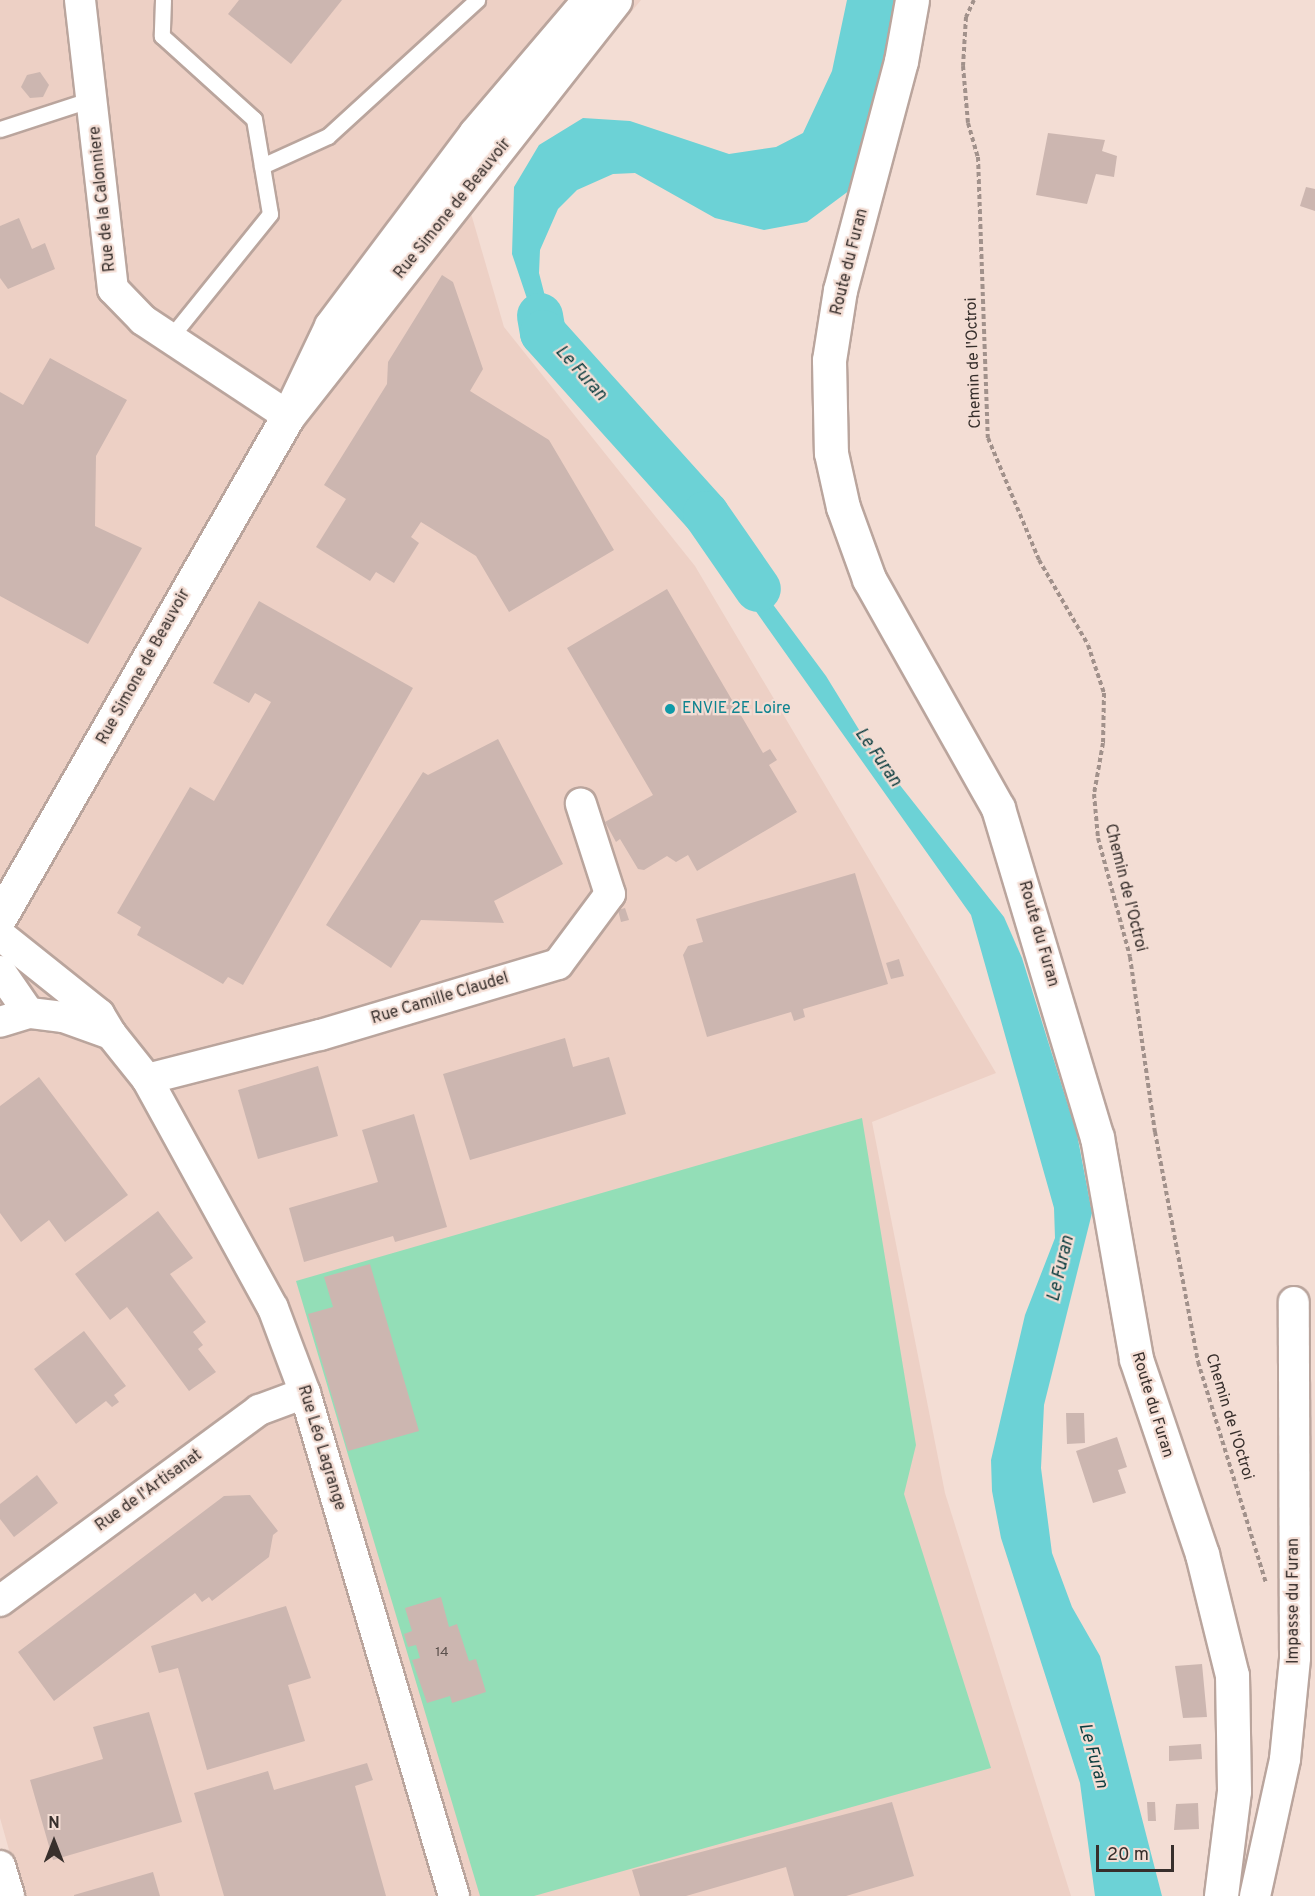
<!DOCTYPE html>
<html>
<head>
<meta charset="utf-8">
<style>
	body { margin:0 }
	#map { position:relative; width:1315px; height:1896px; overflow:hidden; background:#f3ddd4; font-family:Overpass,sans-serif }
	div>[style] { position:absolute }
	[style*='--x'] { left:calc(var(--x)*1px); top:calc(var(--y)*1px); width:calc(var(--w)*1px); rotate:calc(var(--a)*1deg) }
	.built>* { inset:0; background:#edd0c5 }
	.green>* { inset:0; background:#93deb7 }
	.water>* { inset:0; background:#6cd2d6 }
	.river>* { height:46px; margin:-23px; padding:0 23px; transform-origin:23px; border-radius:23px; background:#6cd2d6 }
	.building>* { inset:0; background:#ccb6b0 }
	.path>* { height:4px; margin-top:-2px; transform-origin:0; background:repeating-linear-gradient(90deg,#a1918b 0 4.5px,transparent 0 7.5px) }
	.roads { filter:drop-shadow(2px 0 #baa59d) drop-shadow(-2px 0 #baa59d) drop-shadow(0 2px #baa59d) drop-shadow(0 -2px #baa59d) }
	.service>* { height:15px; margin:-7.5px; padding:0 7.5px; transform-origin:7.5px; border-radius:7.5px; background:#fff }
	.minor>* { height:30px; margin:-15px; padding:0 15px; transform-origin:15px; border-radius:15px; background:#fff }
	.secondary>* { height:33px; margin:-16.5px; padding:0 16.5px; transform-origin:16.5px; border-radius:16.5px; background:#fff }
	.dots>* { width:16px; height:16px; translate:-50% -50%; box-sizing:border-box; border:3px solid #f3ddd4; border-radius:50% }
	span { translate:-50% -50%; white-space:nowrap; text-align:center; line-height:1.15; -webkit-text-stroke:4.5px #f3ddd4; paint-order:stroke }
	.number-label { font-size:14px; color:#5c514d }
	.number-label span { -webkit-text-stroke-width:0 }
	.street-label { font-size:16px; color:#372f2c }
	.culture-label { font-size:16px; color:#0d838f }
	.left { translate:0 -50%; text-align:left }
	.water-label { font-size:18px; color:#0a3c3e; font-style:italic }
	.north { position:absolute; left:24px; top:1812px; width:60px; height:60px; -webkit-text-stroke:4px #f3ddd4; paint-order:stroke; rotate:0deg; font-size:16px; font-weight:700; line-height:24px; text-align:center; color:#372f2c }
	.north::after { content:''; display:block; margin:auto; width:21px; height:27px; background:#372f2c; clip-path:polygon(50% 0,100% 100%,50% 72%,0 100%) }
	.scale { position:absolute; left:1096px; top:1845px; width:78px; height:27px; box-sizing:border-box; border:3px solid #372f2c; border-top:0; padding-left:8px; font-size:18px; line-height:21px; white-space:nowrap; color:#372f2c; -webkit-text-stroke:4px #f3ddd4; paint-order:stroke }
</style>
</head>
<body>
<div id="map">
	<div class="built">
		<div style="clip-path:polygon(0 0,641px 0,470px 210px,504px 327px,695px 566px,996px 1073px,872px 1122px,945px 1493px,1071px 1896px,22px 1896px,0 1818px)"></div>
	</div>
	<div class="green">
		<div style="clip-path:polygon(862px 1118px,916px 1445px,904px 1494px,991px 1768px,534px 1896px,480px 1896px,296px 1281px)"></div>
	</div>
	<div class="water">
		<div style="clip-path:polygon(847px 0,898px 0,850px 190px,807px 222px,764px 230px,715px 218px,635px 173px,613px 174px,577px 190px,558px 209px,540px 250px,539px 273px,556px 339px,580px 375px,737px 556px,826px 676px,869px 746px,1004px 917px,1022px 958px,1077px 1134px,1092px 1213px,1044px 1405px,1041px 1468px,1052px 1553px,1072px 1607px,1100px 1656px,1162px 1896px,1095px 1896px,1080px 1783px,1001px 1538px,992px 1491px,991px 1460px,1025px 1315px,1055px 1238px,1054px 1208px,971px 915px,699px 531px,636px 468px,546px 355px,512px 254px,514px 187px,539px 145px,583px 118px,630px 121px,729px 154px,776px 147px,803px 133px,832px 71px)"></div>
	</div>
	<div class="river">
		<div style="--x:540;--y:316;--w:17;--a:80"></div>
		<div style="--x:543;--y:333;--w:244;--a:48"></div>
		<div style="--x:706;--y:514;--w:91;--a:55.3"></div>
	</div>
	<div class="building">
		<div style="clip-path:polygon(239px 0,342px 0,291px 64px,228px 14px)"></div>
		<div style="clip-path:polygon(40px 72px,49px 85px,43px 97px,30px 98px,21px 87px,27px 75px)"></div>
		<div style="clip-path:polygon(1048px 133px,1105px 140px,1102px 151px,1117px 156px,1114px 177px,1096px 174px,1087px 204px,1036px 195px)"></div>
		<div style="clip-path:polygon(1306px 187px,1315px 189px,1315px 211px,1300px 206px)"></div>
		<div style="clip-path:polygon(19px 218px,32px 249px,45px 243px,55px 269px,8px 289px,0 278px,0 226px)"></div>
		<div style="clip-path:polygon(442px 275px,453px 282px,483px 369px,470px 391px,549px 440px,614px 550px,509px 612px,476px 556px,421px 522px,411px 537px,419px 543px,394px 583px,376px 572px,370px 581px,316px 547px,346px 499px,324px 485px,387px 384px,388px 362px)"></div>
		<div style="clip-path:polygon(50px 358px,127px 400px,96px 456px,95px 526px,142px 548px,88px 644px,0 596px,0 392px,23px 405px)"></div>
		<div style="clip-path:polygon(667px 589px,763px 753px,770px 749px,777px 760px,769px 765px,797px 812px,697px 871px,688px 855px,676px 862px,667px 856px,644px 870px,638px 869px,620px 839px,616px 842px,605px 822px,653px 795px,567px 648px)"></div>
		<div style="clip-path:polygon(259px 601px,413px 688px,243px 985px,228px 977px,223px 984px,137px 935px,141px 927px,117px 913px,190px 787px,214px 801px,271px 702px,255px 693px,249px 703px,213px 683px)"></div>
		<div style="clip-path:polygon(498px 739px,563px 864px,494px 901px,504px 923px,421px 920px,391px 968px,326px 925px,423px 772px,428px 775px)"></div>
		<div style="clip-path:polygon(855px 873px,888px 984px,803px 1009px,805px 1017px,794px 1021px,791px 1012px,707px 1037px,683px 955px,688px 946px,703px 942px,696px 919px)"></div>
		<div style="clip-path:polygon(625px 908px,629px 920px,621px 922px,618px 910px)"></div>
		<div style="clip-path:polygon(899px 959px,904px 976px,891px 979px,886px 963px)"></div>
		<div style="clip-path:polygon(565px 1038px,573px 1067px,609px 1057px,626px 1114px,470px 1160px,443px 1074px)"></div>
		<div style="clip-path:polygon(318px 1066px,338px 1136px,258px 1159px,238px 1090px)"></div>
		<div style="clip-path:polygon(39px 1077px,128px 1195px,65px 1242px,49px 1220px,21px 1242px,0 1213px,0 1106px)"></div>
		<div style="clip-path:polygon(414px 1114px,447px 1227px,395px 1242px,393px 1236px,304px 1262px,289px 1208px,378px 1182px,362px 1130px)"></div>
		<div style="clip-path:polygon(158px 1211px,193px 1258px,170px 1274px,206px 1322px,193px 1332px,203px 1345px,198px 1349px,216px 1372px,189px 1391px,127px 1307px,110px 1320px,75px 1274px)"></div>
		<div style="clip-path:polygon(370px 1264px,419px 1431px,348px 1451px,308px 1314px,333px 1307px,324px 1277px)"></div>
		<div style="clip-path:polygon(84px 1331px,126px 1386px,114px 1395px,119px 1402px,112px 1407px,106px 1401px,76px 1424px,34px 1369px)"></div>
		<div style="clip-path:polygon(1066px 1413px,1084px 1413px,1085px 1443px,1067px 1444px)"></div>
		<div style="clip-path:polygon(1117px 1437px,1127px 1467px,1118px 1470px,1126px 1493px,1093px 1503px,1076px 1451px)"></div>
		<div style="clip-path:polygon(37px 1475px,58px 1503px,14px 1537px,0 1519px,0 1504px)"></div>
		<div style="clip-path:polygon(250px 1495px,278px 1531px,273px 1535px,269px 1557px,212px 1601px,209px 1597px,202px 1602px,195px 1593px,54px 1701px,18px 1652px,224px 1496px)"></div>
		<div style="clip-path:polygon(441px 1597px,449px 1627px,457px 1624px,469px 1661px,476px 1659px,486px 1692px,452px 1703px,450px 1696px,427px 1703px,412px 1660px,420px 1658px,416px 1645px,408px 1647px,404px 1634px,412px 1631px,405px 1608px)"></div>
		<div style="clip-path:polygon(286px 1606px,311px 1678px,288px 1685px,305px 1741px,207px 1770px,178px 1668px,159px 1673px,151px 1646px)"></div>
		<div style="clip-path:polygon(1202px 1664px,1207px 1717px,1183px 1718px,1175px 1666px)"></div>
		<div style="clip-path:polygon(149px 1712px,182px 1822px,53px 1860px,30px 1780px,103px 1759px,93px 1727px)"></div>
		<div style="clip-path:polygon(1201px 1744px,1202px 1759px,1169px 1761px,1169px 1746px)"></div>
		<div style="clip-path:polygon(367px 1763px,373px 1780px,355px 1786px,386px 1896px,224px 1896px,194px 1793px,268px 1771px,274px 1790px)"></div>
		<div style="clip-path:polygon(892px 1802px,914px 1876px,846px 1896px,794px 1896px,786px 1867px,686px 1896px,640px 1896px,632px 1870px)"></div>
		<div style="clip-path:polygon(1147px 1802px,1155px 1802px,1156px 1821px,1148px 1821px)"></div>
		<div style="clip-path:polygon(1198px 1803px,1199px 1829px,1174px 1830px,1176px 1804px)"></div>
		<div style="clip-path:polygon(153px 1872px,160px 1896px,74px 1896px,74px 1895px)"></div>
	</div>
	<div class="path">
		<div style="--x:974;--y:0;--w:19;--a:115"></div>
		<div style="--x:966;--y:17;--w:49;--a:93.5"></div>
		<div style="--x:963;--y:66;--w:57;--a:85"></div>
		<div style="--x:968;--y:123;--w:35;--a:74"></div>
		<div style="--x:978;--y:157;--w:281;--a:88"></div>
		<div style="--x:988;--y:438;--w:132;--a:67.3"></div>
		<div style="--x:1039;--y:560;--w:98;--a:60"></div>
		<div style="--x:1088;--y:645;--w:51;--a:71.6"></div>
		<div style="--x:1104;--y:693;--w:50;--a:91.1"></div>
		<div style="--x:1103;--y:743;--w:52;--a:100"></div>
		<div style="--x:1094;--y:794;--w:44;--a:84.8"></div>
		<div style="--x:1098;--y:838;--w:123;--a:74.9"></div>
		<div style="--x:1130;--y:957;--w:177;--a:81.9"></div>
		<div style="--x:1155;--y:1132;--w:234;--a:79.4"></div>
		<div style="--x:1198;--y:1362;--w:231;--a:72.9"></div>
	</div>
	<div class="roads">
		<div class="service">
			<div style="--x:163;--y:0;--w:36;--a:92"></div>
			<div style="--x:162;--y:36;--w:124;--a:42.1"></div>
			<div style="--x:254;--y:119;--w:96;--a:80.4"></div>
			<div style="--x:270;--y:214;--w:159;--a:128.9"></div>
			<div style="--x:0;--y:129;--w:97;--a:-18.1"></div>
			<div style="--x:262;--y:166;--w:72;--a:-24.4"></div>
			<div style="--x:328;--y:136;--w:202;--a:-42.4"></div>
		</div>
		<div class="minor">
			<div style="--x:80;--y:0;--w:291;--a:83.5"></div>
			<div style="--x:113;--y:289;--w:43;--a:45.9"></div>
			<div style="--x:143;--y:320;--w:174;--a:33.5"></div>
			<div style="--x:0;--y:935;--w:127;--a:38.6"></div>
			<div style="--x:99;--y:1014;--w:23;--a:59"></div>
			<div style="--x:111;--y:1034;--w:51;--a:-160.5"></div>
			<div style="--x:63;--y:1017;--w:34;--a:-173"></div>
			<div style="--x:29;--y:1013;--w:30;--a:163"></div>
			<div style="--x:0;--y:971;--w:51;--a:55.4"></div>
			<div style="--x:111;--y:1034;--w:58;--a:51.3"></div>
			<div style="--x:147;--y:1079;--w:261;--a:61.2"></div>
			<div style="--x:273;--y:1308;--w:91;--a:69.4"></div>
			<div style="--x:305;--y:1393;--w:525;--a:73.5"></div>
			<div style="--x:147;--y:1079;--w:179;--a:-14.3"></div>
			<div style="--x:320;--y:1035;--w:248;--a:-16.6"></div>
			<div style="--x:558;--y:964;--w:87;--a:-53.4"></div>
			<div style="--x:610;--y:894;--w:95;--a:-107.9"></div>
			<div style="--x:0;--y:1601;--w:322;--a:-36.4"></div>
			<div style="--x:259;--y:1410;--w:49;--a:-20.3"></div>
			<div style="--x:0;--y:1866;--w:31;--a:73"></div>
			<div style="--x:1255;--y:1896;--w:140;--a:-77.6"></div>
			<div style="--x:1285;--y:1759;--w:101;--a:-84.3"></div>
			<div style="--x:1295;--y:1658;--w:356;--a:-90.2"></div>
		</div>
		<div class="secondary">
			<div style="--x:589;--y:0;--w:176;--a:130.4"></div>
			<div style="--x:475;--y:134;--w:240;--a:126.9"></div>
			<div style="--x:331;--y:326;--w:100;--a:115.5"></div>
			<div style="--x:288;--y:416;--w:529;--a:-51.83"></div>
			<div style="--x:912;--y:0;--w:62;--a:100.2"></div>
			<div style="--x:901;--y:61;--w:237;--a:104.9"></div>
			<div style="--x:840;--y:290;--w:71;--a:98.9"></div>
			<div style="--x:829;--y:360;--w:93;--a:88.8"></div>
			<div style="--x:831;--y:453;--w:55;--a:77.5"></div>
			<div style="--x:843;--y:507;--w:77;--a:70.1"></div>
			<div style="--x:869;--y:579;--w:263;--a:60.6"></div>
			<div style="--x:998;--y:808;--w:344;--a:73.3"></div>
			<div style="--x:1097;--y:1137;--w:225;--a:80"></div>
			<div style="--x:1136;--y:1359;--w:206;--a:71.3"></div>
			<div style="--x:1202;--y:1554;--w:125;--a:76.1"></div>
			<div style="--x:1232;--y:1675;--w:116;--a:89"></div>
			<div style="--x:1234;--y:1791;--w:106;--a:97.1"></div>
			<div style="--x:0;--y:917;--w:578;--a:-60.11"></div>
		</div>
	</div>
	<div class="dots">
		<div style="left:670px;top:709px;background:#0f9aa8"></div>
	</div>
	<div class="number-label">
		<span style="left:442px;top:1653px">14</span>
	</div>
	<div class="street-label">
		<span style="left:103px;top:199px;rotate:-96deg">Rue de la Calonniere</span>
		<span style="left:453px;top:209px;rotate:-51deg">Rue Simone de Beauvoir</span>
		<span style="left:850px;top:262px;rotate:-76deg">Route du Furan</span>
		<span style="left:974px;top:363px;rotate:-92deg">Chemin de l'Octroi</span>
		<span style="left:144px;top:667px;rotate:-61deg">Rue Simone de Beauvoir</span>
		<span style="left:1125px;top:888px;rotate:76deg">Chemin de l'Octroi</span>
		<span style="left:1038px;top:934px;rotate:74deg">Route du Furan</span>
		<span style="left:440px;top:999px;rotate:-17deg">Rue Camille Claudel</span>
		<span style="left:1152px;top:1405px;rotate:73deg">Route du Furan</span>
		<span style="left:1229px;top:1417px;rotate:73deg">Chemin de l'Octroi</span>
		<span style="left:321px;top:1448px;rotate:73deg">Rue Léo Lagrange</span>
		<span style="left:149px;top:1491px;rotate:-36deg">Rue de l'Artisanat</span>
		<span style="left:1294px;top:1601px;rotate:-90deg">Impasse du Furan</span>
	</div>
	<div class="culture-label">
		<span class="left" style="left:682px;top:709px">ENVIE 2E Loire</span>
	</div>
	<div class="water-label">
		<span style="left:580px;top:374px;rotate:48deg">Le Furan</span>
		<span style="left:877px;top:758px;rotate:55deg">Le Furan</span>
		<span style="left:1062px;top:1269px;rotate:-77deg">Le Furan</span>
		<span style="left:1092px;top:1756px;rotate:74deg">Le Furan</span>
	</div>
	<div class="north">N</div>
	<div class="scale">20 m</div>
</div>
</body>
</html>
